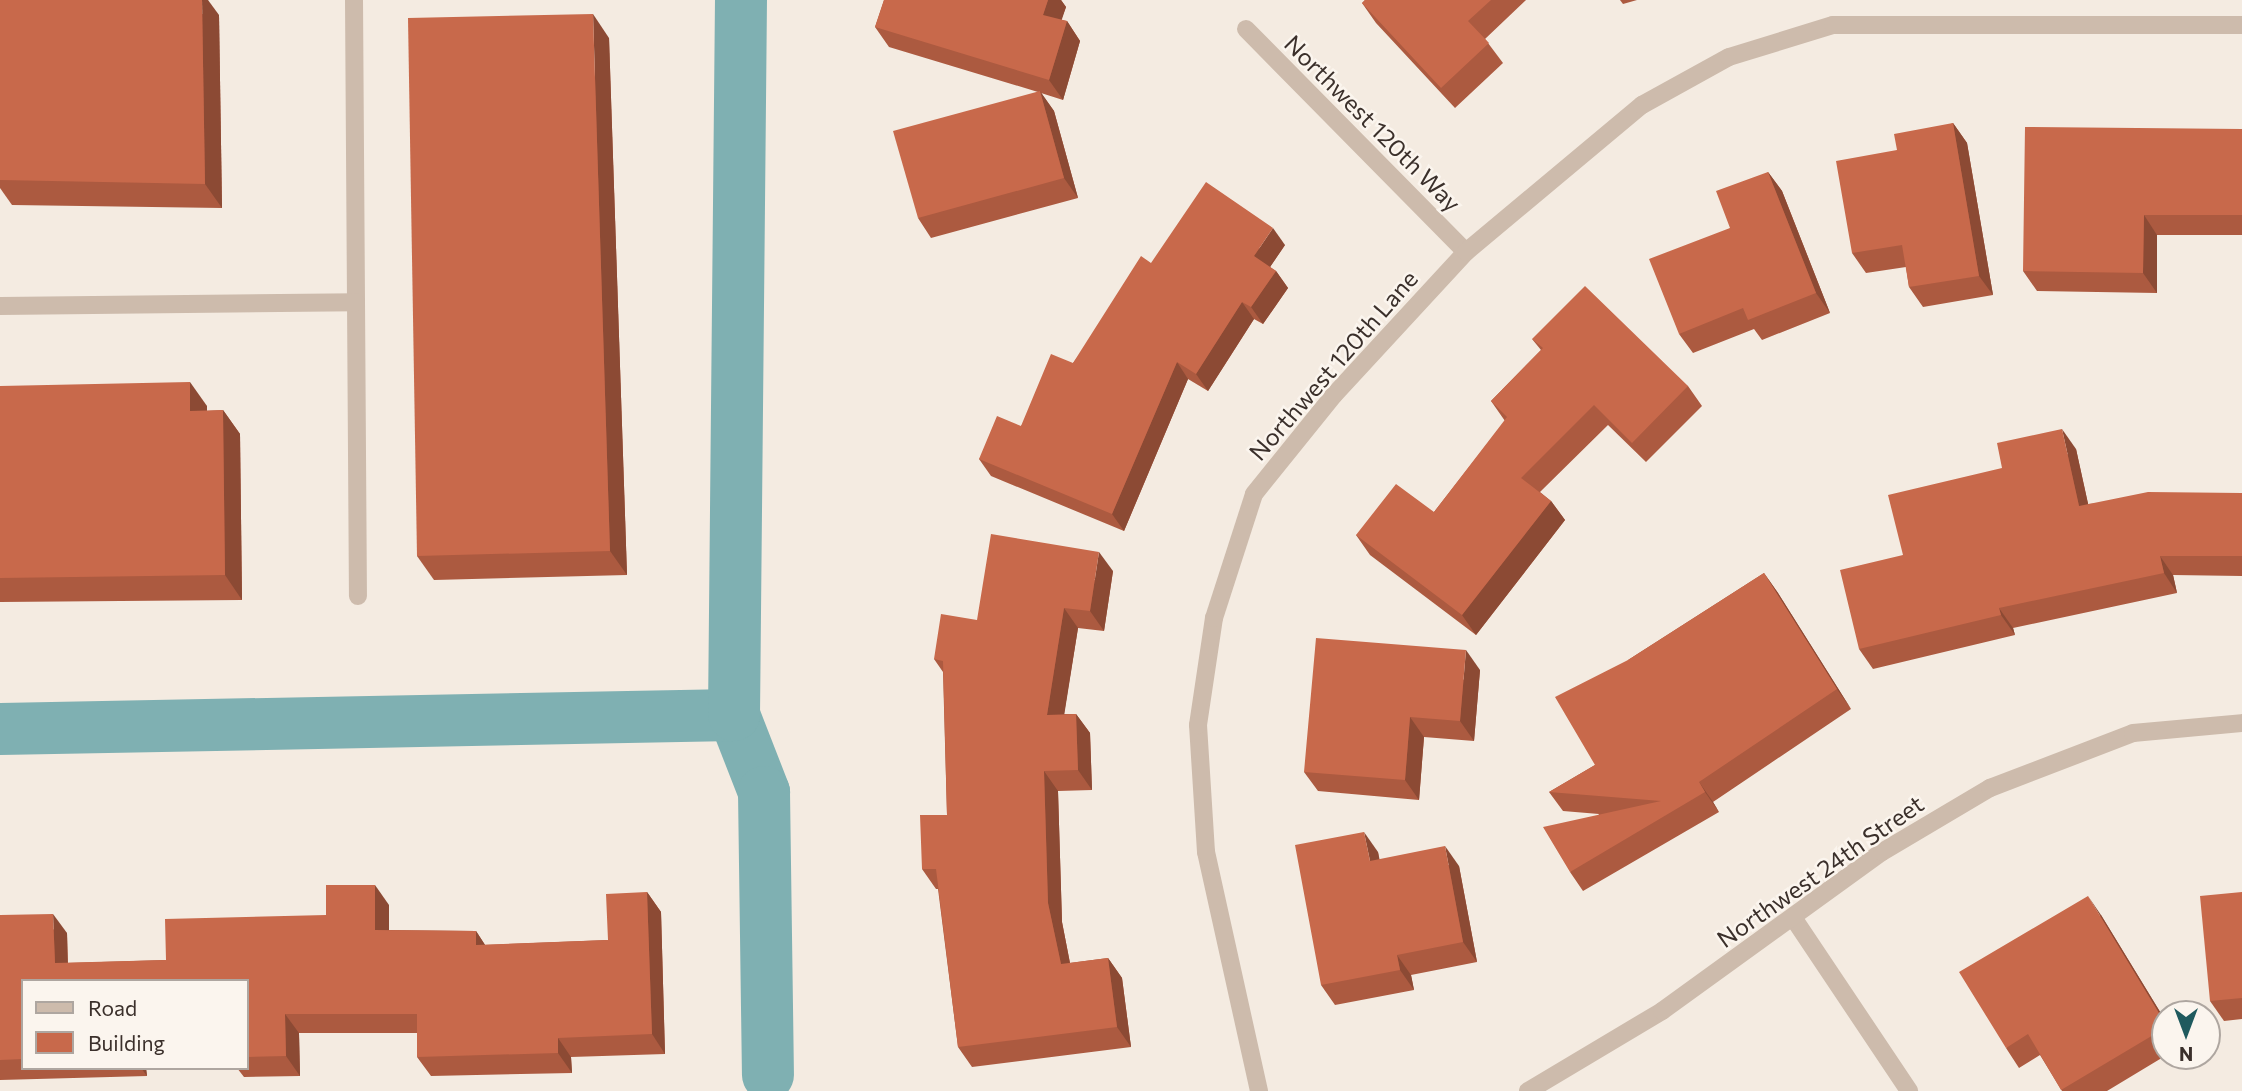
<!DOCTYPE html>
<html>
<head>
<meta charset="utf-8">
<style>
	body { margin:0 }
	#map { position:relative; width:2242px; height:1091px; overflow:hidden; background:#f4ebe1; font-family:Commissioner,sans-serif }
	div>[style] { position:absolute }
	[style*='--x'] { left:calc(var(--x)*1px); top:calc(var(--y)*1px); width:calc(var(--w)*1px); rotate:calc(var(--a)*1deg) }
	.canal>* { height:52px; margin:-26px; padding:0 26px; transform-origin:26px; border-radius:26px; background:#7fb0b2 }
	.minor>* { height:18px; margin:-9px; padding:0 9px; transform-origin:9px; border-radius:9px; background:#cdbbac }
	.wall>* { inset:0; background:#ac5a40 }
	.shaded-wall>* { inset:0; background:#8c4a34 }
	.building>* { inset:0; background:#c8694b }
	span { translate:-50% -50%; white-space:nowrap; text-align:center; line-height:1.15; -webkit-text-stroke:5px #fbf5ee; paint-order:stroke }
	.street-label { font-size:24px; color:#3b302b }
	.legend { position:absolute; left:21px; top:979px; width:228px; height:91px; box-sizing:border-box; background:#fbf5ee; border:2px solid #aea6a0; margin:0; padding:9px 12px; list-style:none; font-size:21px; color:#3b302b }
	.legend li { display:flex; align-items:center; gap:14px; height:35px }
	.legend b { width:35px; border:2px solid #aea6a0 }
	.north { position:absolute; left:2151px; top:1000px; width:70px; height:70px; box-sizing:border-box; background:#fbf5ee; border:2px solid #aea6a0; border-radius:50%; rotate:180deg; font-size:19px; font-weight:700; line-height:28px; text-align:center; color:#3b302b }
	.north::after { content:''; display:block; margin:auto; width:24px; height:32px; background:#1f5a5e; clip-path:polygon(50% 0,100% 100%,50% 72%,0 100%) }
</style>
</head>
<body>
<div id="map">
	<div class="canal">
		<div style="--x:734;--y:715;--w:83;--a:68.7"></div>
		<div style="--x:764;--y:792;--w:283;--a:89.2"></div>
		<div style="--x:0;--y:729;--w:734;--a:-1.09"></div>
		<div style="--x:734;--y:715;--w:715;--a:-89.44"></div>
	</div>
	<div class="minor">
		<div style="--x:354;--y:0;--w:596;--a:89.62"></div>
		<div style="--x:1246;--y:29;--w:313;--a:45.4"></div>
		<div style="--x:0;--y:306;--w:356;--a:-0.6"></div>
		<div style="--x:1794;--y:919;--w:207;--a:56.2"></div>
		<div style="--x:1259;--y:1091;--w:245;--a:-102.5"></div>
		<div style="--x:1206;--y:852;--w:127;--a:-93.6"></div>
		<div style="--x:1198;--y:725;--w:108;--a:-81.5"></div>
		<div style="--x:1214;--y:618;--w:130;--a:-72.1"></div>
		<div style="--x:1254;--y:494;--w:127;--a:-51.1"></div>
		<div style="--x:1334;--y:395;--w:195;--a:-47.3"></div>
		<div style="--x:1466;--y:252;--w:229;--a:-39.9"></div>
		<div style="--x:1642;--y:105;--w:99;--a:-28.9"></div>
		<div style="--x:1729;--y:57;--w:109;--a:-17.1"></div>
		<div style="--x:1833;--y:25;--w:409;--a:0"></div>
		<div style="--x:1528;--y:1091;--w:156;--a:-30.8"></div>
		<div style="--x:1662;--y:1011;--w:271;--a:-35.9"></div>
		<div style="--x:1882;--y:852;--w:126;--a:-30.7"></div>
		<div style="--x:1990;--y:788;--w:153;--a:-21"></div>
		<div style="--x:2133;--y:733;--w:109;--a:-5.2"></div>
	</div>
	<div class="wall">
		<div style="clip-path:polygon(0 0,219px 15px,222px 208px,12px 205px,0 188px)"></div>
		<div style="clip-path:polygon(884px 0,1061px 0,1066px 7px,1061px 20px,1067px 21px,1080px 41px,1063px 100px,1041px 93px,1054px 111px,1078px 198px,931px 238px,918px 218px,1038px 92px,889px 47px,875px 27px)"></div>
		<div style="clip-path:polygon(1365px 0,1526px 0,1485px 39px,1503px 63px,1455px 108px,1376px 23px,1362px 3px)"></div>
		<div style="clip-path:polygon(1620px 0,1637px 0,1623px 4px)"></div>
		<div style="clip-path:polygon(609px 38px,627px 575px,434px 580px,417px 556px)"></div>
		<div style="clip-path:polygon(1953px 123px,1967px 143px,1993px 295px,1923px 307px,1909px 287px,1906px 267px,1866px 273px,1852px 253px,1897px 150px)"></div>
		<div style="clip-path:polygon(2242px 129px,2242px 235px,2157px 235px,2157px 293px,2037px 291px,2023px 271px)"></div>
		<div style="clip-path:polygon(1768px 172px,1782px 191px,1830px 313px,1762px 340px,1754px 329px,1693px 353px,1679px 334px,1730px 228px)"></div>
		<div style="clip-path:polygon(1285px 245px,1270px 267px,1276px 271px,1288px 288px,1263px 324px,1254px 319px,1208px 391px,1188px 379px,1124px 531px,991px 476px,979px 459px,1021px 426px,1073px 363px,1151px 263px)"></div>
		<div style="clip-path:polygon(1532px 339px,1688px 386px,1702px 406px,1646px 462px,1608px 425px,1540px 492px,1551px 501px,1565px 520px,1476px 635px,1370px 555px,1356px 535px,1434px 512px,1505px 421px,1491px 401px,1541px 350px)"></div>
		<div style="clip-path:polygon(0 386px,207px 406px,207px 411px,223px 410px,240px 434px,242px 600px,0 602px)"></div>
		<div style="clip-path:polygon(2076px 449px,2088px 504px,2242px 493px,2242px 576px,2173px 575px,2177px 593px,2013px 628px,2015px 635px,1873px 669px,1859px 649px,1903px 555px)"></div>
		<div style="clip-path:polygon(1113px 571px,1104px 631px,1078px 628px,1064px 714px,1076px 714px,1090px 733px,1092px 790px,1058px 791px,1062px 922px,1070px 963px,1108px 958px,1122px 978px,1131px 1047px,972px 1067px,958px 1047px,938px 889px,936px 889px,922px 869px,947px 815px,943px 672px,934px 659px)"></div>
		<div style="clip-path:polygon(1764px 573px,1778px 593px,1851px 709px,1713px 802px,1719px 812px,1583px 891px,1570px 872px,1599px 814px,1563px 811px,1549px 792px,1595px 765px,1628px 660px)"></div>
		<div style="clip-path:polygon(1480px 670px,1474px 741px,1424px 737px,1419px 800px,1318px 791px,1304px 772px)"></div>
		<div style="clip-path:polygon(1378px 852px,1379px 859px,1459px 866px,1477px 962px,1411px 975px,1414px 990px,1335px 1005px,1321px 985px)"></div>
		<div style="clip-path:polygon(647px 892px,661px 912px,665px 1054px,571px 1057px,572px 1073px,431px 1076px,417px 1057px,417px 1033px,299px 1033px,300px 1076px,244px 1077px,237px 1068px,247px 1068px,247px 981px,23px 981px,23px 1068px,146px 1068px,147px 1076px,0 1080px,0 915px,67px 933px,68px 963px,166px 960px,389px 905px,389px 930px,476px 931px,485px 945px,608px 940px)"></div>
		<div style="clip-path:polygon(2242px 892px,2242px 1019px,2224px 1021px,2210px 1001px)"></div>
		<div style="clip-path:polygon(2101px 915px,2165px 1020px,2165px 1056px,2107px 1091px,2062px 1091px,2040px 1055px,2019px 1068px,2006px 1048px)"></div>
	</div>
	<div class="shaded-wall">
		<div style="clip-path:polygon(202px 0,208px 0,219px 15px,222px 208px,205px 184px)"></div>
		<div style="clip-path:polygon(1048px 0,1061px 0,1066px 7px,1057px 34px,1043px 15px)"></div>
		<div style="clip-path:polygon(593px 14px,609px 38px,627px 575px,610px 551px)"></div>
		<div style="clip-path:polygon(1067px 21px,1080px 41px,1063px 100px,1049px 80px)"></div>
		<div style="clip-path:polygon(1040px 91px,1054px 111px,1078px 198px,1064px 178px)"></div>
		<div style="clip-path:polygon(1953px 123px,1967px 143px,1993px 295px,1979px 276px)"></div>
		<div style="clip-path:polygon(1768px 172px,1782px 191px,1830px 313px,1816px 293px)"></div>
		<div style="clip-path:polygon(2144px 215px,2157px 235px,2157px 293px,2143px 273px)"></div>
		<div style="clip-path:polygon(1273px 228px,1285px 245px,1266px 273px,1254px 256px)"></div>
		<div style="clip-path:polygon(1276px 271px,1288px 288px,1263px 324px,1251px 307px)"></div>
		<div style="clip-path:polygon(1242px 302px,1254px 319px,1208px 391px,1196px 374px)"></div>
		<div style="clip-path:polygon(1177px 362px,1188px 379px,1124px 531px,1112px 514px)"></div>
		<div style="clip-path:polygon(190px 382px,207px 406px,207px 435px,190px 411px)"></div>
		<div style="clip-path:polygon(223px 410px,240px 434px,242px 600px,225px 575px)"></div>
		<div style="clip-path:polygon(2062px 429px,2076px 449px,2093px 526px,2079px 506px)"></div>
		<div style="clip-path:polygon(1551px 501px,1565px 520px,1476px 635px,1462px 615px)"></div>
		<div style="clip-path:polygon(1099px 552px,1113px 571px,1104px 631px,1090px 611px)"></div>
		<div style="clip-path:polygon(2160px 556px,2173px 575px,2177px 593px,2164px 573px)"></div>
		<div style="clip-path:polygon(1764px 573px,1778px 593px,1851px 709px,1837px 689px)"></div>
		<div style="clip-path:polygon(1064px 608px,1078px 628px,1061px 735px,1047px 715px)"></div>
		<div style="clip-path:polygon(1999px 608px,2013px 628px,2015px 635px,2001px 615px)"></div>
		<div style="clip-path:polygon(1466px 650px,1480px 670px,1474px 741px,1460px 721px)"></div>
		<div style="clip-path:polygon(1076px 714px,1090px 733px,1092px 790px,1078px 770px)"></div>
		<div style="clip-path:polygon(1410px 717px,1424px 737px,1419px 800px,1405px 780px)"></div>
		<div style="clip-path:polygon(1044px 771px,1058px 791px,1062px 922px,1074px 984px,1061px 964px,1048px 903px)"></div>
		<div style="clip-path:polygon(1699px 782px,1713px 802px,1719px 812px,1705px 792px)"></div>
		<div style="clip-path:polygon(1364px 832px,1378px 852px,1384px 881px,1370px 861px)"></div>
		<div style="clip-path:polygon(1445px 846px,1459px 866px,1477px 962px,1463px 942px)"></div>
		<div style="clip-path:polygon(375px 885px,389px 905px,389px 950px,375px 930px)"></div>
		<div style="clip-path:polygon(647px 892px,661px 912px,665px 1054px,652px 1034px)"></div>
		<div style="clip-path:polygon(2088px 896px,2101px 915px,2165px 1020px,2165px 1023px)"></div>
		<div style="clip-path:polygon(53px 914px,67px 933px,68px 981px,55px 963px)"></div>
		<div style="clip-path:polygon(476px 931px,489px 951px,476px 945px)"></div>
		<div style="clip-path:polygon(1397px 955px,1411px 975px,1414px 990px,1400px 970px)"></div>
		<div style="clip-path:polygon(1108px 958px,1122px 978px,1131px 1047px,1117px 1027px)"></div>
		<div style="clip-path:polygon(285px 1014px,299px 1033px,300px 1076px,286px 1056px)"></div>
		<div style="clip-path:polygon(558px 1038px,571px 1057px,572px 1073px,558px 1053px)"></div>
		<div style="clip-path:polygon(141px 1068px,146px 1068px,147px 1076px)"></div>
	</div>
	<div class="building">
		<div style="clip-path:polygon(0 0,202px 0,205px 184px,0 180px)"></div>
		<div style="clip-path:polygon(884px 0,1048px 0,1043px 15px,1067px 21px,1049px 80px,875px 27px)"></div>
		<div style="clip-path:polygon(1365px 0,1491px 0,1468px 21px,1489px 43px,1441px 88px,1362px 3px)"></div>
		<div style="clip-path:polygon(593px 14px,610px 551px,417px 556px,408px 18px)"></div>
		<div style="clip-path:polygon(1040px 91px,1064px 178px,918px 218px,893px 131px)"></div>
		<div style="clip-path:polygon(1953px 123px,1979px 276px,1909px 287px,1902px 245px,1852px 253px,1836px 161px,1897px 150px,1894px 134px)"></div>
		<div style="clip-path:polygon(2025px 127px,2242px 129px,2242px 215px,2144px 215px,2143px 273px,2023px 271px)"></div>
		<div style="clip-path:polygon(1768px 172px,1816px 293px,1748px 320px,1743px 308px,1679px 334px,1649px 259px,1730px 228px,1716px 191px)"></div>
		<div style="clip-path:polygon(1206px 182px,1273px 228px,1254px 256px,1276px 271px,1251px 307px,1242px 302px,1196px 374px,1177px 362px,1112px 514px,979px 459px,997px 416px,1021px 426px,1051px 354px,1073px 363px,1141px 256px,1151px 263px)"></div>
		<div style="clip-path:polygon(1585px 286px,1688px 386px,1632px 443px,1594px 405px,1521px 478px,1551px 501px,1462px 615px,1356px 535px,1396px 484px,1434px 512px,1507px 417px,1491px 401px,1543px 348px,1532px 339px)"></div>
		<div style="clip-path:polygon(190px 382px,190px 411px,223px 410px,225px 575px,0 578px,0 386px)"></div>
		<div style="clip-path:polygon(2062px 429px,2079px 506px,2148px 492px,2242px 493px,2242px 556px,2160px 556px,2164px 573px,1999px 608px,2001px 615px,1859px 649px,1840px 570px,1903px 555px,1888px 495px,2002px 468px,1997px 443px)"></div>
		<div style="clip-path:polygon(991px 534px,1099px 552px,1090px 611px,1064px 608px,1047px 715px,1076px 714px,1078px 770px,1044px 771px,1048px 903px,1061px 964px,1108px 958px,1117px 1027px,958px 1047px,936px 869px,922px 869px,920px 815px,947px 815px,943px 661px,934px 659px,941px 614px,977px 620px)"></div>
		<div style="clip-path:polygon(1764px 573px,1837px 689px,1699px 782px,1705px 792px,1570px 872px,1543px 827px,1661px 801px,1549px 792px,1595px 765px,1555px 697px,1628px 660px)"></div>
		<div style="clip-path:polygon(1316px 638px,1466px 650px,1460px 721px,1410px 717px,1405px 780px,1304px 772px)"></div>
		<div style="clip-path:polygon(1364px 832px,1370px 861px,1445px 846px,1463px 942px,1397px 955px,1400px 970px,1321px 985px,1295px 845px)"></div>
		<div style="clip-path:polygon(326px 885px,375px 885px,375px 930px,476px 931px,476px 945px,608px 940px,606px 894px,647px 892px,652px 1034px,558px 1038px,558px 1053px,417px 1057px,417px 1014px,285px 1014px,286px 1056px,247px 1057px,247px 981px,23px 981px,23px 1059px,0 1060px,0 915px,53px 914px,55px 963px,166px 960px,165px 919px,326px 915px)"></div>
		<div style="clip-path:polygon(2242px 892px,2242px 998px,2210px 1001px,2200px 896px)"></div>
		<div style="clip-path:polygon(2088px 896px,2165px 1023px,2165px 1028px,2061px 1090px,2028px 1034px,2006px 1048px,1959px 972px)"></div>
	</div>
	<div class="street-label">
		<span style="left:1373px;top:123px;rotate:45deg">Northwest 120th Way</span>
		<span style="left:1333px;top:365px;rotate:-49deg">Northwest 120th Lane</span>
		<span style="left:1820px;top:871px;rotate:-35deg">Northwest 24th Street</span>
	</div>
	<ul class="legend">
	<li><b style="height:9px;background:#cdbbac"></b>Road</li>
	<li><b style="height:19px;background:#c8694b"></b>Building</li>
	</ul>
	<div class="north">N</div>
</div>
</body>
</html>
